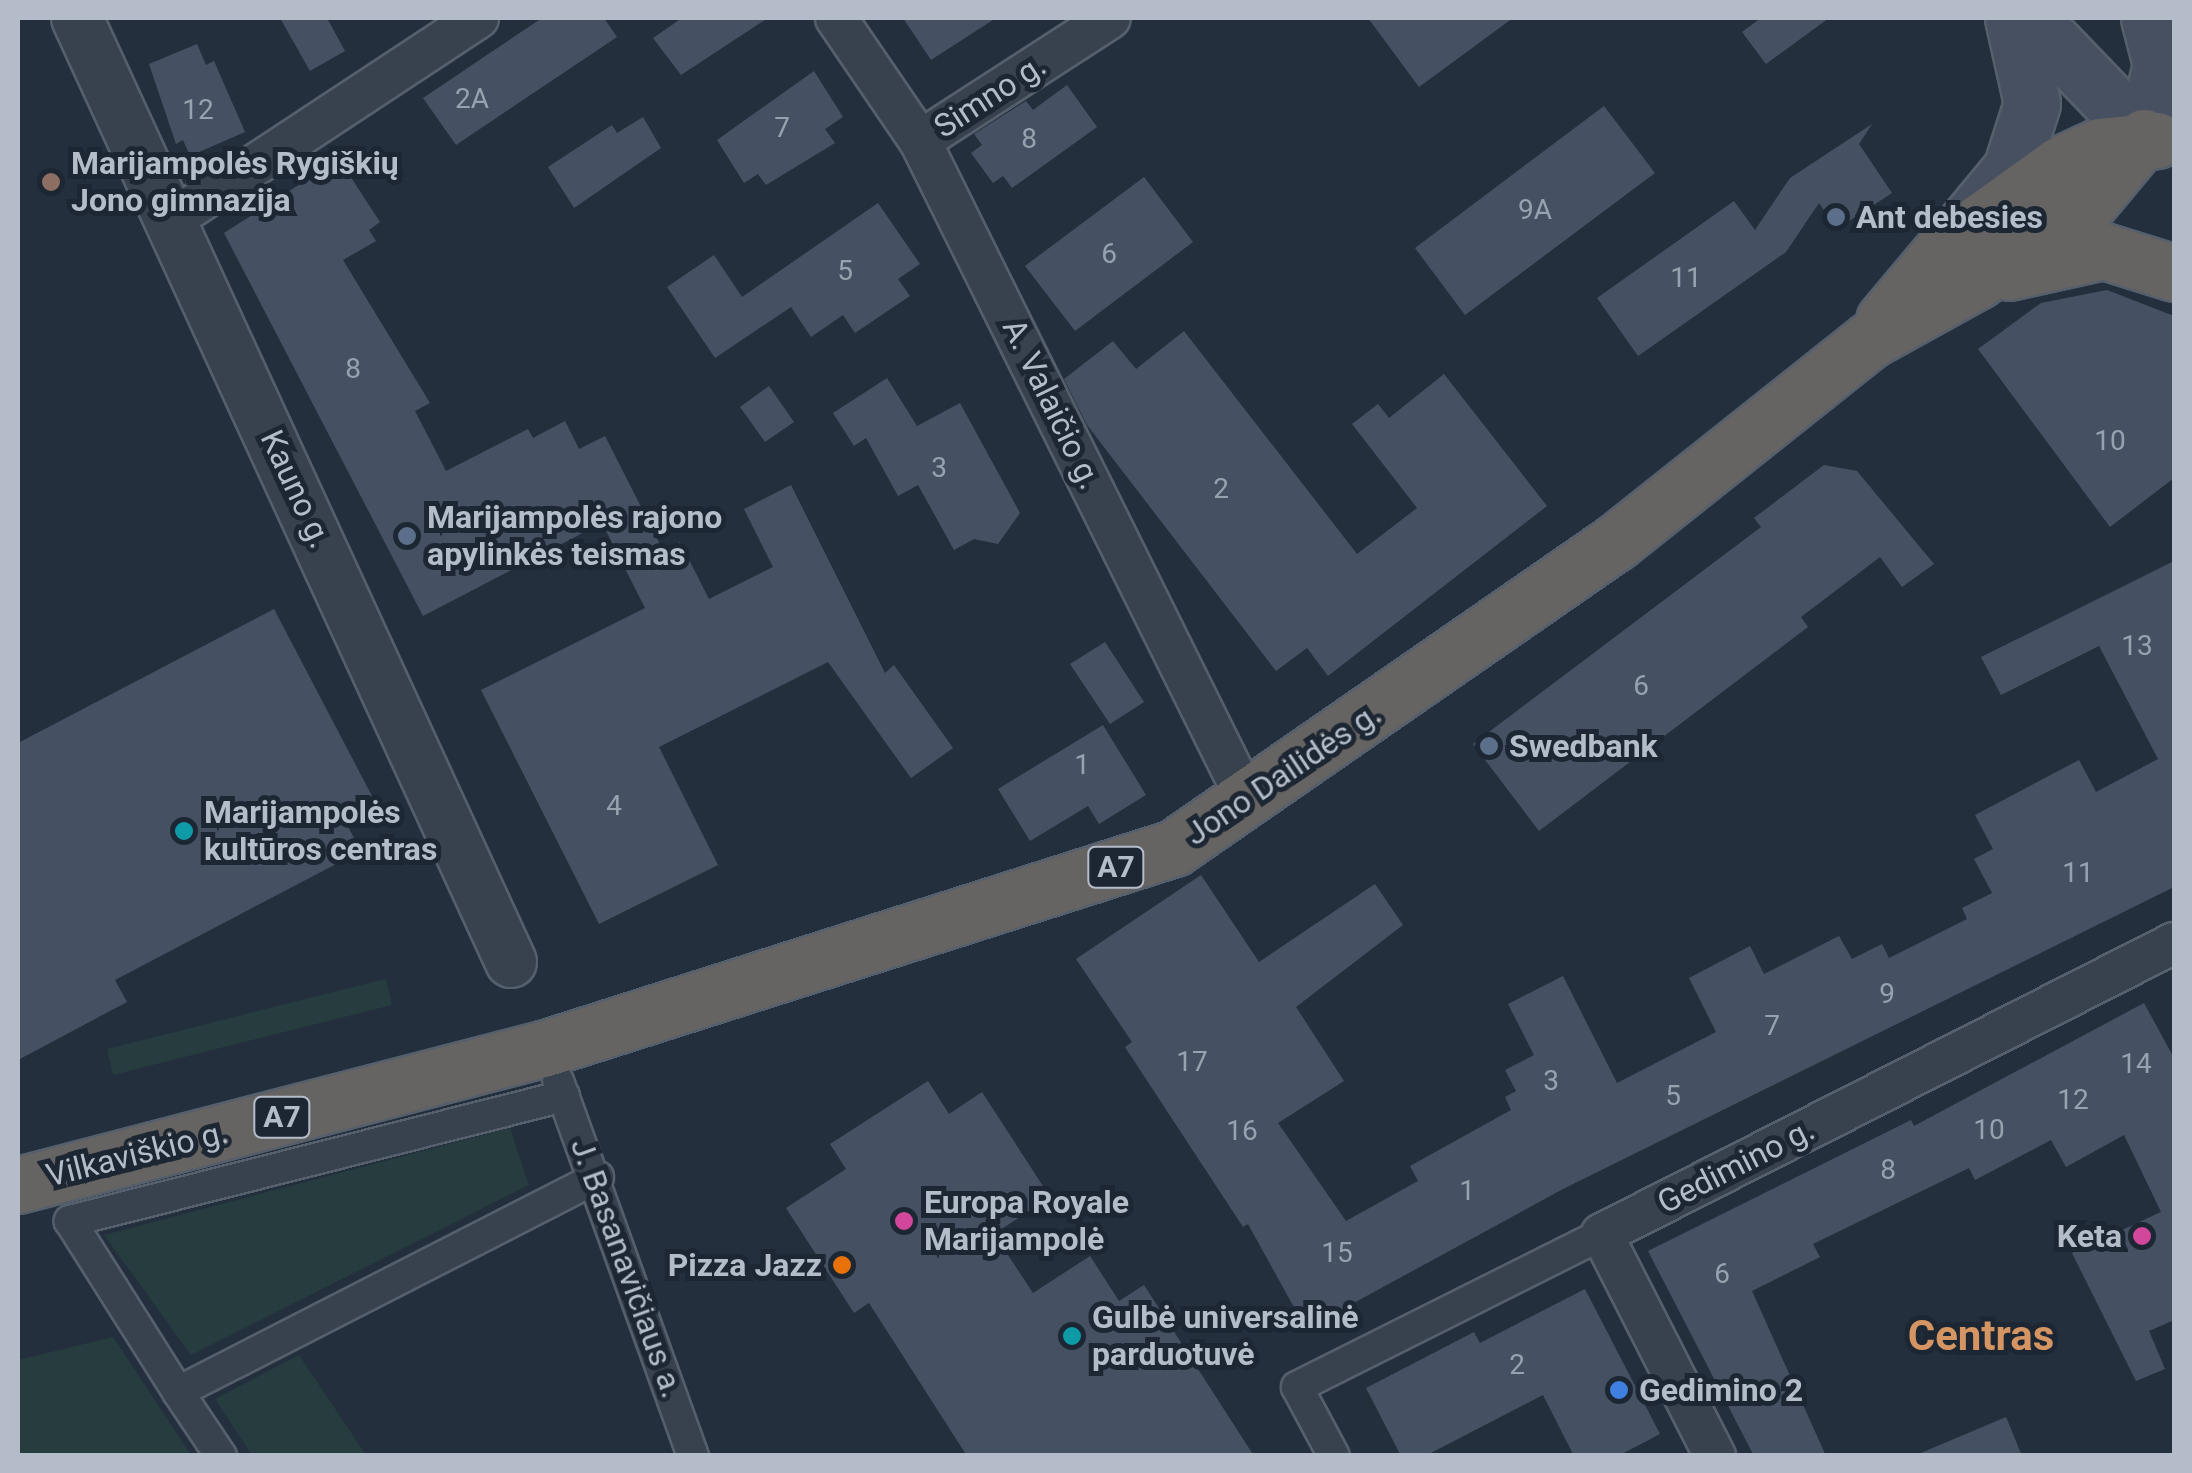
<!DOCTYPE html>
<html>
<head>
<meta charset="utf-8">
<style>
	body { margin:0 }
	#map { position:relative; width:2192px; height:1473px; overflow:hidden; background:#242f3e; font-family:Roboto,sans-serif }
	div>[style] { position:absolute }
	[style*='--x'] { left:calc(var(--x)*1px); top:calc(var(--y)*1px); width:calc(var(--w)*1px); rotate:calc(var(--a)*1deg) }
	.green>* { inset:0; background:#263c3f }
	.building>* { inset:0; background:#455162 }
	.roads { filter:drop-shadow(2px 0 #565f6c) drop-shadow(-2px 0 #565f6c) drop-shadow(0 2px #565f6c) drop-shadow(0 -2px #565f6c) }
	.pedestrian>* { height:30px; margin:-15px; padding:0 15px; transform-origin:15px; border-radius:15px; background:#38414e }
	.minor>* { height:40px; margin:-20px; padding:0 20px; transform-origin:20px; border-radius:20px; background:#38414e }
	.tertiary>* { height:50px; margin:-25px; padding:0 25px; transform-origin:25px; border-radius:25px; background:#38414e }
	.secondary>* { height:55px; margin:-27.5px; padding:0 27.5px; transform-origin:27.5px; border-radius:27.5px; background:#465061 }
	.trunk>* { height:55px; margin:-27.5px; padding:0 27.5px; transform-origin:27.5px; border-radius:27.5px; background:#656462 }
	.dots>* { width:28px; height:28px; translate:-50% -50%; box-sizing:border-box; border:5px solid #1d2633; border-radius:50% }
	span { translate:-50% -50%; white-space:nowrap; text-align:center; line-height:1.15; -webkit-text-stroke:10px #1d2633; paint-order:stroke }
	.number-label { font-size:28px; color:#98a1af }
	.number-label span { -webkit-text-stroke-width:0 }
	.shield-label span { padding:2px 8px; background:#1d2633; border:2px solid; border-radius:8px; -webkit-text-stroke-width:0 }
	.shield-label { font-size:30px; color:#b4bcc9; font-weight:700 }
	.street-label { font-size:32px; color:#b4bcc9 }
	.poi-label { font-size:32px; color:#b4bcc9; font-weight:700 }
	.left { translate:0 -50%; text-align:left }
	.right { translate:-100% -50%; text-align:right }
	.district-label { font-size:42px; color:#d59563; font-weight:700 }
	.frame { position:absolute; inset:0; border:20px solid #b4bcc9; pointer-events:none }
</style>
</head>
<body>
<div id="map">
	<div class="green">
		<div style="clip-path:polygon(386px 979px,392px 1005px,113px 1075px,107px 1049px)"></div>
		<div style="clip-path:polygon(510px 1128px,529px 1185px,191px 1355px,104px 1235px)"></div>
		<div style="clip-path:polygon(113px 1337px,191px 1455px,18px 1455px,18px 1360px)"></div>
		<div style="clip-path:polygon(299px 1355px,366px 1455px,252px 1455px,215px 1399px)"></div>
	</div>
	<div class="building">
		<div style="clip-path:polygon(280px 18px,327px 18px,345px 51px,310px 71px)"></div>
		<div style="clip-path:polygon(542px 18px,604px 18px,617px 37px,456px 145px,423px 98px)"></div>
		<div style="clip-path:polygon(682px 18px,768px 18px,681px 75px,653px 38px)"></div>
		<div style="clip-path:polygon(903px 18px,996px 18px,931px 60px)"></div>
		<div style="clip-path:polygon(1368px 18px,1513px 18px,1419px 87px)"></div>
		<div style="clip-path:polygon(1761px 18px,1829px 18px,1766px 64px,1742px 32px)"></div>
		<div style="clip-path:polygon(197px 44px,206px 65px,214px 61px,245px 132px,190px 156px,183px 140px,176px 144px,149px 64px)"></div>
		<div style="clip-path:polygon(814px 71px,843px 117px,825px 129px,835px 143px,766px 185px,758px 174px,744px 183px,717px 140px)"></div>
		<div style="clip-path:polygon(1067px 85px,1097px 127px,1012px 188px,1003px 176px,993px 183px,971px 153px,982px 145px,974px 134px,1026px 101px,1033px 110px)"></div>
		<div style="clip-path:polygon(1604px 106px,1655px 173px,1465px 315px,1415px 248px)"></div>
		<div style="clip-path:polygon(643px 117px,661px 148px,574px 208px,548px 167px,612px 125px,617px 133px)"></div>
		<div style="clip-path:polygon(1872px 124px,1859px 144px,1892px 193px,1837px 229px,1819px 203px,1786px 252px,1638px 356px,1597px 298px,1734px 201px,1755px 230px,1790px 178px)"></div>
		<div style="clip-path:polygon(339px 159px,380px 222px,369px 230px,376px 241px,343px 260px,430px 403px,415px 411px,446px 471px,528px 429px,533px 438px,565px 421px,579px 449px,605px 436px,663px 550px,680px 542px,709px 599px,773px 567px,744px 509px,791px 485px,885px 673px,894px 665px,953px 748px,911px 778px,828px 662px,659px 747px,718px 865px,599px 924px,481px 690px,645px 608px,602px 523px,423px 616px,224px 233px)"></div>
		<div style="clip-path:polygon(1144px 177px,1193px 242px,1075px 331px,1025px 266px)"></div>
		<div style="clip-path:polygon(878px 203px,920px 264px,898px 279px,910px 296px,855px 333px,843px 315px,811px 337px,791px 307px,715px 358px,667px 287px,714px 255px,742px 297px)"></div>
		<div style="clip-path:polygon(2107px 290px,2174px 316px,2174px 478px,2110px 527px,1978px 349px,2041px 303px)"></div>
		<div style="clip-path:polygon(1184px 331px,1357px 554px,1417px 508px,1352px 424px,1378px 404px,1389px 418px,1444px 374px,1547px 506px,1328px 676px,1307px 648px,1276px 671px,1087px 425px,1064px 379px,1113px 341px,1136px 369px)"></div>
		<div style="clip-path:polygon(887px 378px,917px 426px,960px 403px,1020px 513px,998px 544px,974px 539px,954px 550px,918px 485px,898px 496px,866px 438px,854px 446px,833px 413px)"></div>
		<div style="clip-path:polygon(769px 386px,794px 422px,765px 442px,740px 407px)"></div>
		<div style="clip-path:polygon(1824px 465px,1857px 471px,1934px 564px,1902px 587px,1880px 557px,1801px 617px,1808px 627px,1539px 831px,1473px 744px,1761px 527px,1754px 518px)"></div>
		<div style="clip-path:polygon(2174px 561px,2174px 887px,1563px 1189px,1306px 1329px,1248px 1224px,1243px 1227px,1125px 1047px,1132px 1042px,1076px 959px,1201px 875px,1259px 962px,1375px 884px,1403px 925px,1296px 1007px,1344px 1081px,1278px 1123px,1346px 1221px,1418px 1181px,1410px 1166px,1511px 1110px,1505px 1097px,1516px 1091px,1505px 1070px,1534px 1055px,1508px 1004px,1563px 976px,1617px 1083px,1716px 1032px,1689px 978px,1750px 946px,1764px 974px,1839px 936px,1852px 959px,1882px 944px,1889px 958px,1967px 919px,1962px 908px,1992px 893px,1974px 859px,1993px 849px,1975px 815px,2079px 760px,2096px 792px,2158px 759px,2099px 646px,2001px 695px,1981px 657px)"></div>
		<div style="clip-path:polygon(274px 609px,372px 796px,340px 812px,361px 851px,115px 980px,127px 1002px,18px 1060px,18px 743px)"></div>
		<div style="clip-path:polygon(1105px 642px,1144px 702px,1110px 724px,1070px 664px)"></div>
		<div style="clip-path:polygon(1103px 725px,1146px 795px,1099px 824px,1088px 806px,1030px 841px,998px 789px)"></div>
		<div style="clip-path:polygon(2144px 1003px,2174px 1058px,2174px 1320px,2149px 1331px,2165px 1369px,2136px 1381px,2072px 1253px,2161px 1212px,2124px 1135px,2066px 1167px,2051px 1140px,1975px 1180px,1969px 1168px,1813px 1244px,1820px 1257px,1752px 1291px,1826px 1456px,1754px 1456px,1648px 1251px,1911px 1120px,1914px 1126px)"></div>
		<div style="clip-path:polygon(928px 1081px,949px 1114px,982px 1092px,1050px 1197px,994px 1234px,1033px 1293px,1090px 1256px,1119px 1301px,1144px 1285px,1254px 1456px,967px 1456px,869px 1303px,854px 1313px,786px 1208px,846px 1169px,830px 1144px)"></div>
		<div style="clip-path:polygon(1585px 1289px,1660px 1434px,1618px 1456px,1574px 1456px,1543px 1395px,1425px 1456px,1401px 1456px,1366px 1388px,1474px 1332px,1480px 1343px)"></div>
		<div style="clip-path:polygon(2006px 1417px,2022px 1456px,1916px 1456px,1916px 1455px)"></div>
	</div>
	<div class="roads">
		<div class="pedestrian">
			<div style="--x:558;--y:1081;--w:399;--a:70.2"></div>
			<div style="--x:564;--y:1096;--w:510;--a:165.8"></div>
			<div style="--x:70;--y:1221;--w:202;--a:57.7"></div>
			<div style="--x:178;--y:1392;--w:472;--a:-27.1"></div>
			<div style="--x:178;--y:1392;--w:77;--a:56.1"></div>
			<div style="--x:1334;--y:1456;--w:78;--a:-118.2"></div>
			<div style="--x:1297;--y:1387;--w:341;--a:-26.6"></div>
		</div>
		<div class="minor">
			<div style="--x:836;--y:18;--w:149;--a:55.7"></div>
			<div style="--x:920;--y:141;--w:738;--a:63.61"></div>
			<div style="--x:920;--y:141;--w:226;--a:-32.9"></div>
			<div style="--x:170;--y:221;--w:369;--a:-33.4"></div>
			<div style="--x:1715;--y:1456;--w:249;--a:-117"></div>
			<div style="--x:1602;--y:1234;--w:642;--a:-26.96"></div>
		</div>
		<div class="tertiary">
			<div style="--x:77;--y:18;--w:1039;--a:65.31"></div>
		</div>
		<div class="secondary">
			<div style="--x:2030;--y:18;--w:165;--a:46.2"></div>
			<div style="--x:2144;--y:137;--w:75;--a:-76.9"></div>
			<div style="--x:2161;--y:64;--w:48;--a:-104.6"></div>
			<div style="--x:1966;--y:223;--w:70;--a:-50.2"></div>
			<div style="--x:2011;--y:169;--w:69;--a:-72.3"></div>
			<div style="--x:2032;--y:103;--w:87;--a:-102.6"></div>
		</div>
		<div class="trunk">
			<div style="--x:2009;--y:272;--w:97;--a:-12.5"></div>
			<div style="--x:2104;--y:251;--w:73;--a:17.4"></div>
			<div style="--x:1884;--y:320;--w:97;--a:-50"></div>
			<div style="--x:1946;--y:246;--w:139;--a:-35.6"></div>
			<div style="--x:2059;--y:165;--w:45;--a:-24.9"></div>
			<div style="--x:2100;--y:146;--w:57;--a:-6"></div>
			<div style="--x:18;--y:1185;--w:545;--a:-14.55"></div>
			<div style="--x:546;--y:1048;--w:659;--a:-17.67"></div>
			<div style="--x:1174;--y:848;--w:538;--a:-34.7"></div>
			<div style="--x:1616;--y:542;--w:325;--a:-38.5"></div>
			<div style="--x:1870;--y:340;--w:122;--a:-28.9"></div>
			<div style="--x:1977;--y:281;--w:136;--a:-34.9"></div>
			<div style="--x:2089;--y:203;--w:86;--a:-50.2"></div>
		</div>
	</div>
	<div class="dots">
		<div style="left:51px;top:182px;background:#8d6e63"></div>
		<div style="left:1836px;top:217px;background:#5c6f8a"></div>
		<div style="left:407px;top:536px;background:#5c6f8a"></div>
		<div style="left:1489px;top:746px;background:#5c6f8a"></div>
		<div style="left:184px;top:831px;background:#0f9aa8"></div>
		<div style="left:904px;top:1221px;background:#d1479c"></div>
		<div style="left:2142px;top:1236px;background:#d1479c"></div>
		<div style="left:842px;top:1265px;background:#e8710a"></div>
		<div style="left:1072px;top:1336px;background:#0f9aa8"></div>
		<div style="left:1619px;top:1390px;background:#3f7fe0"></div>
	</div>
	<div class="number-label">
		<span style="left:472px;top:99px">2A</span>
		<span style="left:198px;top:110px">12</span>
		<span style="left:782px;top:128px">7</span>
		<span style="left:1029px;top:139px">8</span>
		<span style="left:1535px;top:210px">9A</span>
		<span style="left:1109px;top:254px">6</span>
		<span style="left:845px;top:271px">5</span>
		<span style="left:1686px;top:278px">11</span>
		<span style="left:353px;top:369px">8</span>
		<span style="left:2110px;top:441px">10</span>
		<span style="left:939px;top:468px">3</span>
		<span style="left:1221px;top:489px">2</span>
		<span style="left:2137px;top:646px">13</span>
		<span style="left:1641px;top:686px">6</span>
		<span style="left:1082px;top:765px">1</span>
		<span style="left:614px;top:806px">4</span>
		<span style="left:2078px;top:873px">11</span>
		<span style="left:1887px;top:994px">9</span>
		<span style="left:1772px;top:1026px">7</span>
		<span style="left:1192px;top:1062px">17</span>
		<span style="left:2136px;top:1064px">14</span>
		<span style="left:1551px;top:1081px">3</span>
		<span style="left:1673px;top:1096px">5</span>
		<span style="left:2073px;top:1100px">12</span>
		<span style="left:1989px;top:1130px">10</span>
		<span style="left:1242px;top:1131px">16</span>
		<span style="left:1888px;top:1170px">8</span>
		<span style="left:1467px;top:1191px">1</span>
		<span style="left:1337px;top:1253px">15</span>
		<span style="left:1722px;top:1274px">6</span>
		<span style="left:1517px;top:1365px">2</span>
	</div>
	<div class="shield-label">
		<span style="left:1116px;top:867px">A7</span>
		<span style="left:282px;top:1117px">A7</span>
	</div>
	<div class="street-label">
		<span style="left:990px;top:96px;rotate:-33deg">Simno g.</span>
		<span style="left:1052px;top:404px;rotate:64deg">A. Valaičio g.</span>
		<span style="left:296px;top:489px;rotate:65deg">Kauno g.</span>
		<span style="left:1283px;top:774px;rotate:-34deg">Jono Dailidės g.</span>
		<span style="left:137px;top:1154px;rotate:-14deg">Vilkaviškio g.</span>
		<span style="left:1736px;top:1166px;rotate:-27deg">Gedimino g.</span>
		<span style="left:627px;top:1268px;rotate:70deg">J. Basanavičiaus a.</span>
	</div>
	<div class="poi-label">
		<span class="left" style="left:71px;top:182px">Marijampolės Rygiškių<br>Jono gimnazija</span>
		<span class="left" style="left:1856px;top:217px">Ant debesies</span>
		<span class="left" style="left:427px;top:536px">Marijampolės rajono<br>apylinkės teismas</span>
		<span class="left" style="left:1509px;top:746px">Swedbank</span>
		<span class="left" style="left:204px;top:831px">Marijampolės<br>kultūros centras</span>
		<span class="left" style="left:924px;top:1221px">Europa Royale<br>Marijampolė</span>
		<span class="right" style="left:2122px;top:1236px">Keta</span>
		<span class="right" style="left:822px;top:1265px">Pizza Jazz</span>
		<span class="left" style="left:1092px;top:1336px">Gulbė universalinė<br>parduotuvė</span>
		<span class="left" style="left:1639px;top:1390px">Gedimino 2</span>
	</div>
	<div class="district-label">
		<span style="left:1981px;top:1336px">Centras</span>
	</div>
	<div class="frame"></div>
</div>
</body>
</html>
